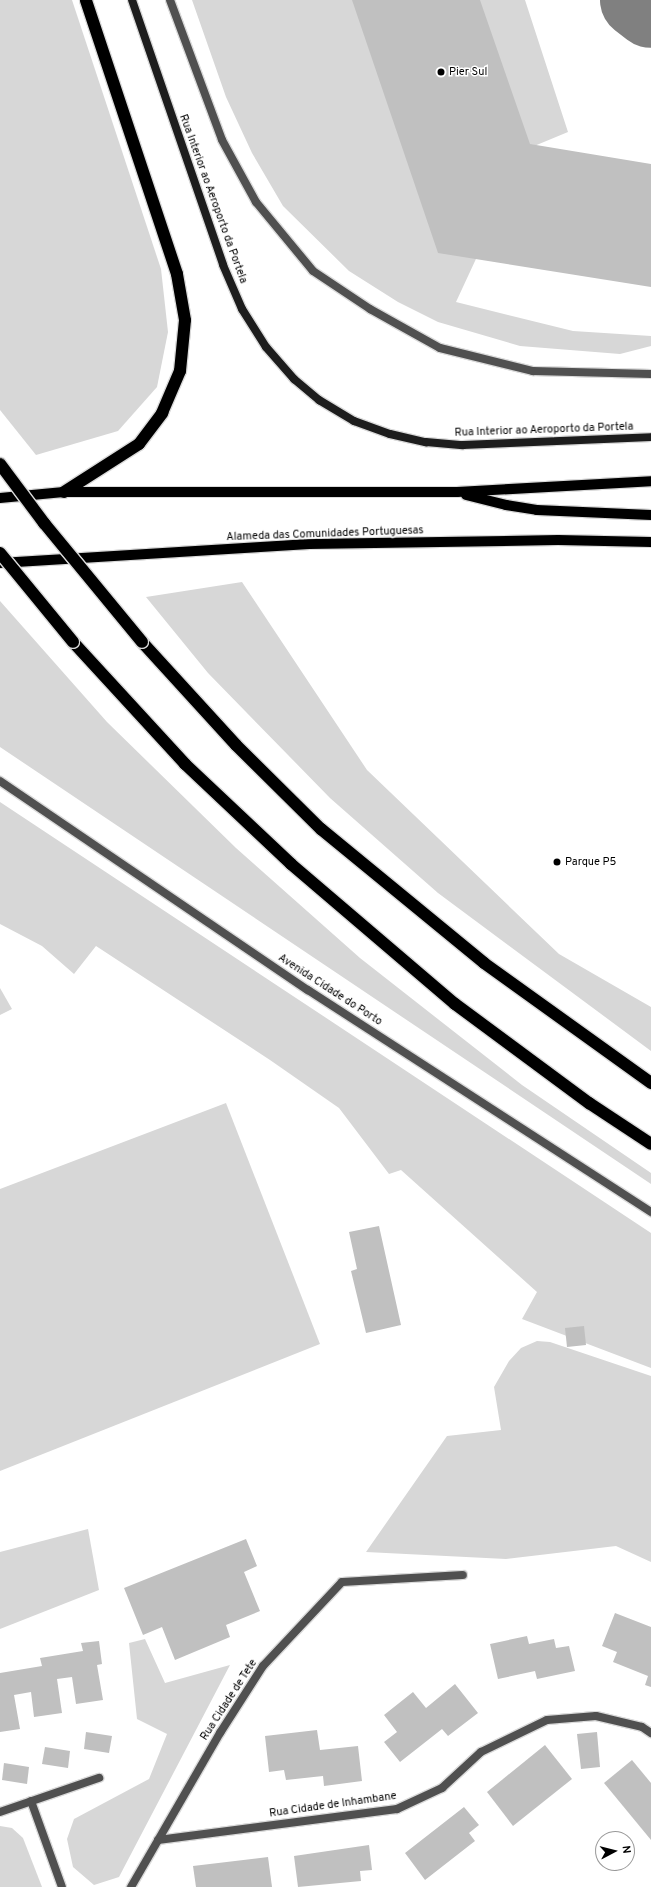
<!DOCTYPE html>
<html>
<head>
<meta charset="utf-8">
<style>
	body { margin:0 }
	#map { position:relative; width:651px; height:1887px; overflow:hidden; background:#fff; font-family:Overpass,sans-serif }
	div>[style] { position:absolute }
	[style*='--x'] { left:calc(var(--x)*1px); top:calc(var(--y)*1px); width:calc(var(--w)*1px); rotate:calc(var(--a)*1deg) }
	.green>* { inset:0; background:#d7d7d7 }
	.taxiway>* { height:76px; margin:-38px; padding:0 38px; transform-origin:38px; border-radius:38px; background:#808080 }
	.building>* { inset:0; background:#c0c0c0 }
	.roads { filter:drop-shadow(1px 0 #dbdbdb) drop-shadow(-1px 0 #dbdbdb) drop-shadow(0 1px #dbdbdb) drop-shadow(0 -1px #dbdbdb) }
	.lane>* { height:8px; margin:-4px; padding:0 4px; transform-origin:4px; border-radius:4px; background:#505050 }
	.street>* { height:8px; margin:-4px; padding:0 4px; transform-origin:4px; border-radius:4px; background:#505050 }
	.secondary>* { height:8px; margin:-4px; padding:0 4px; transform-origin:4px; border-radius:4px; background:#1d1d1d }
	.primary>* { height:10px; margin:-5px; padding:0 5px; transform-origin:5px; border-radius:5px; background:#000 }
	.highway>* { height:12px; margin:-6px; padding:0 6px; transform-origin:6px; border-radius:6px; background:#000 }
	.bridges { filter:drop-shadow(1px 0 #dbdbdb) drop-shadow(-1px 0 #dbdbdb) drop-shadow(0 1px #dbdbdb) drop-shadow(0 -1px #dbdbdb) }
	.highway-bridge>* { height:12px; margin:-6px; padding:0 6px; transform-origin:6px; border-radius:6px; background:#000 }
	.dots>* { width:11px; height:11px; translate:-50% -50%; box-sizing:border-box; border:2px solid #fff; border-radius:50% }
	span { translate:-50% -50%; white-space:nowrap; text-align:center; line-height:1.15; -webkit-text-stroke:3px #fff; paint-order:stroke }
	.poi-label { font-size:11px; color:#000 }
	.left { translate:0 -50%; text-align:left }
	.street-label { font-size:11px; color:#000 }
	.north { position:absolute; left:595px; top:1831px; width:40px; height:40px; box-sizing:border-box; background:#fff; border:1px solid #999; border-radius:50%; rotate:83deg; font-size:11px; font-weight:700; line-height:16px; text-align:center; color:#000 }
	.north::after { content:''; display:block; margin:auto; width:14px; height:18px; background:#000; clip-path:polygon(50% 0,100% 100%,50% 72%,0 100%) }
</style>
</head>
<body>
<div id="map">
	<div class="green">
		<div style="clip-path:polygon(0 0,72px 0,161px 269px,168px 332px,157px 387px,118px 431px,36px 455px,0 410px)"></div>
		<div style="clip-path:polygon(192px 0,525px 0,568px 132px,527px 149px,456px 302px,573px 331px,651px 336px,651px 346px,620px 354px,520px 346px,438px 322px,398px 302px,349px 271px,283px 206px,252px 153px,226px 97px)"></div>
		<div style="clip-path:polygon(242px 582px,367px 770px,559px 954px,651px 1007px,651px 1051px,438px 893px,330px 798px,208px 673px,146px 597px)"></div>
		<div style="clip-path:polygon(0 601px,107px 722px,236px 848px,360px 958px,522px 1085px,651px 1173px,651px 1184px,0 747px)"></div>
		<div style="clip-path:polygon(0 802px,651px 1233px,651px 1368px,522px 1319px,537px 1292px,401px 1170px,389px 1174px,339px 1108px,270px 1060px,96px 946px,74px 974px,42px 946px,0 924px)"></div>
		<div style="clip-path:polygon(0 988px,12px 1009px,0 1015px)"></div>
		<div style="clip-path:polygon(226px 1103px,320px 1344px,0 1471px,0 1189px)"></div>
		<div style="clip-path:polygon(537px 1341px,550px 1342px,651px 1376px,651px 1562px,616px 1546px,506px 1559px,366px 1552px,447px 1436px,501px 1430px,494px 1387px,509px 1361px,521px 1348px)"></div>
		<div style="clip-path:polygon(88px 1529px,99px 1590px,0 1629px,0 1552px)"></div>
		<div style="clip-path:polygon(145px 1639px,165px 1683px,230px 1665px,119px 1877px,94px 1885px,73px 1867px,67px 1839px,74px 1819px,149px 1779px,167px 1734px,137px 1719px,129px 1643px)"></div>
		<div style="clip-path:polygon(0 1826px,12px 1828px,23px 1838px,42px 1887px,0 1887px)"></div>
	</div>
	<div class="taxiway">
		<div style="--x:638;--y:0;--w:16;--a:38"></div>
	</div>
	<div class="building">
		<div style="clip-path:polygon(352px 0,480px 0,530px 144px,651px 164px,651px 287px,438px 253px)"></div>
		<div style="clip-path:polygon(379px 1226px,401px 1325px,366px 1333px,351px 1271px,357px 1269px,349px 1232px)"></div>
		<div style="clip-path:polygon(584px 1326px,586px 1345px,567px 1347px,565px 1328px)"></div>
		<div style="clip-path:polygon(246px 1539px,257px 1566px,244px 1572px,260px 1611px,226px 1625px,230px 1637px,175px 1660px,162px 1627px,143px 1635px,124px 1588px)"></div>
		<div style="clip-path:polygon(615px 1613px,651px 1627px,651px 1687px,645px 1685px,648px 1676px,613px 1662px,617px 1652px,602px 1646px)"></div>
		<div style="clip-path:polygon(527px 1636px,529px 1644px,554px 1639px,556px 1648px,569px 1646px,575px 1671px,537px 1679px,535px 1671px,498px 1679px,490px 1644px)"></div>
		<div style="clip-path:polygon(99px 1641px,102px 1664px,97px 1665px,103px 1700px,76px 1704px,72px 1677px,57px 1679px,62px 1713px,34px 1717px,31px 1692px,14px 1695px,20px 1729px,0 1732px,0 1673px,42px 1666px,40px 1658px,83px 1651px,81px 1643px)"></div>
		<div style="clip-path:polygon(455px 1684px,478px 1713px,448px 1736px,442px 1729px,400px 1762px,384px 1742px,397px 1732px,384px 1715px,413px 1692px,426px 1708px)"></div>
		<div style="clip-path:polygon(317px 1730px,320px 1750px,358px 1746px,362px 1781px,324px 1786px,323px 1776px,286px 1780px,284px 1770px,269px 1772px,265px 1736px)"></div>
		<div style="clip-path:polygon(86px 1732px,112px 1736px,109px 1753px,84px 1749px)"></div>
		<div style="clip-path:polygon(597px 1732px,600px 1767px,581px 1769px,577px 1734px)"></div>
		<div style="clip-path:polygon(545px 1745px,572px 1779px,513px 1826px,487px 1792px)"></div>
		<div style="clip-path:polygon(45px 1747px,70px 1751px,68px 1768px,42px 1764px)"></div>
		<div style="clip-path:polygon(632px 1760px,651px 1783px,651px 1840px,604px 1783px)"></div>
		<div style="clip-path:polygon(4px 1763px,29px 1767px,27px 1784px,2px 1780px)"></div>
		<div style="clip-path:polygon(464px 1807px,479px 1825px,469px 1833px,475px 1841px,425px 1880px,405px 1853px)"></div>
		<div style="clip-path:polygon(369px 1845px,372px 1870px,360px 1871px,361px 1881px,298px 1887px,294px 1856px)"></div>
		<div style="clip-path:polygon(268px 1857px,272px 1887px,196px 1887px,193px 1866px)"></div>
	</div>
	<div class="roads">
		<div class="lane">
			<div style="--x:170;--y:0;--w:149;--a:69.6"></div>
			<div style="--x:222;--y:140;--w:71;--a:61.3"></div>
			<div style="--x:256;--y:202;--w:89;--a:50.4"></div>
			<div style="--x:313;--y:271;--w:69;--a:33.7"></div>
			<div style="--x:370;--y:309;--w:80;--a:29.1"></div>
			<div style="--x:440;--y:348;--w:96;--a:13.9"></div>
			<div style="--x:533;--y:371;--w:118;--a:1.5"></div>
			<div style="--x:31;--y:1801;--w:91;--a:70.2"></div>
			<div style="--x:0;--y:1812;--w:105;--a:-19"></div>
		</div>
		<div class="street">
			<div style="--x:0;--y:781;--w:372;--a:34.2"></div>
			<div style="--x:308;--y:990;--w:409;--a:32.9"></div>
			<div style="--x:158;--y:1840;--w:241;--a:-7.4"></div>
			<div style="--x:397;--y:1809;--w:50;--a:-25"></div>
			<div style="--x:442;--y:1788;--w:53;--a:-42.7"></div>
			<div style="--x:481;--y:1752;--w:73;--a:-25.9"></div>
			<div style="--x:547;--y:1720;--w:49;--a:-4.7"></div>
			<div style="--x:596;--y:1716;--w:47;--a:13.4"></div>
			<div style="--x:642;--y:1727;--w:11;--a:34"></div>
			<div style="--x:131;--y:1887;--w:178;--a:-60"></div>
			<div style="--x:220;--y:1733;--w:80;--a:-57.3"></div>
			<div style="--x:263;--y:1666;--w:115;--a:-46.8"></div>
			<div style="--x:342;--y:1582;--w:121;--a:-3.3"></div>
		</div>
		<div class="secondary">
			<div style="--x:132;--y:0;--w:280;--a:71"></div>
			<div style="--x:223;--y:265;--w:48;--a:66.6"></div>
			<div style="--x:242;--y:309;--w:45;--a:57.7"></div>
			<div style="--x:266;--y:347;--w:43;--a:48.8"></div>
			<div style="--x:294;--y:379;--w:33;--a:40"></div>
			<div style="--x:319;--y:400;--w:41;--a:31"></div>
			<div style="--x:354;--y:421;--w:38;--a:20"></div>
			<div style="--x:390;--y:434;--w:37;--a:13"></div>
			<div style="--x:426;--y:442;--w:37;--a:5"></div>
			<div style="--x:463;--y:445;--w:188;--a:-2.4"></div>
		</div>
		<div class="primary">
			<div style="--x:466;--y:495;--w:41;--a:14"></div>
			<div style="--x:506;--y:505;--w:31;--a:9"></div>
			<div style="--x:537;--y:510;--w:114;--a:2.5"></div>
			<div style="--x:0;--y:498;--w:64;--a:-5.4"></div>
			<div style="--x:64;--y:492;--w:393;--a:0"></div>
			<div style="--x:457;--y:492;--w:194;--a:-3.2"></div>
			<div style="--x:0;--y:563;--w:310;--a:-3.5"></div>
			<div style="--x:309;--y:544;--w:249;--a:-0.9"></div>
			<div style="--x:558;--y:540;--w:93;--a:1.2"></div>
		</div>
		<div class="highway">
			<div style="--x:64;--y:492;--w:89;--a:-32.6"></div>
			<div style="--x:139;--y:444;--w:39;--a:-53"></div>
			<div style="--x:162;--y:413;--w:46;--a:-66.8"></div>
			<div style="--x:180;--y:371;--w:51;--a:-84.4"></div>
			<div style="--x:185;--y:320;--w:47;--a:-99.9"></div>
			<div style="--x:177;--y:274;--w:289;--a:-108.4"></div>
			<div style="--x:73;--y:642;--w:166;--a:47.4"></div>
			<div style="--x:185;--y:764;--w:146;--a:43.3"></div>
			<div style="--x:291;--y:864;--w:216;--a:40.5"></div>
			<div style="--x:455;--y:1004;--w:167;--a:36.5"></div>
			<div style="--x:589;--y:1103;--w:74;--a:33.5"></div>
			<div style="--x:142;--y:642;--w:139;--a:47.6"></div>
			<div style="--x:236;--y:745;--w:120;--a:44.7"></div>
			<div style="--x:321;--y:829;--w:211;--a:39.4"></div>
			<div style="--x:484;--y:963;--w:206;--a:35.7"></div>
		</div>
	</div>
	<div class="bridges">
		<div class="highway-bridge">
			<div style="--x:0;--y:464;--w:74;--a:53.3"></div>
			<div style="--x:44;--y:523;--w:154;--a:50.5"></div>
			<div style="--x:0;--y:553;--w:115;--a:50.6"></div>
		</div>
	</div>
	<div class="dots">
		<div style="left:441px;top:72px;background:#000"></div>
		<div style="left:557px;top:862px;background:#000"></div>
	</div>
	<div class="poi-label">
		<span class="left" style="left:449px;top:72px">Pier Sul</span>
		<span class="left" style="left:565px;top:862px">Parque P5</span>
	</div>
	<div class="street-label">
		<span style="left:213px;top:199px;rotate:70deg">Rua Interior ao Aeroporto da Portela</span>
		<span style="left:544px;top:430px;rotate:-2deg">Rua Interior ao Aeroporto da Portela</span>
		<span style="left:325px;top:534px;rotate:-2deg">Alameda das Comunidades Portuguesas</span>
		<span style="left:330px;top:990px;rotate:33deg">Avenida Cidade do Porto</span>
		<span style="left:229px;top:1700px;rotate:-57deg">Rua Cidade de Tete</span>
		<span style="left:333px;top:1805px;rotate:-8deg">Rua Cidade de Inhambane</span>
	</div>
	<div class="north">N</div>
</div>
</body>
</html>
